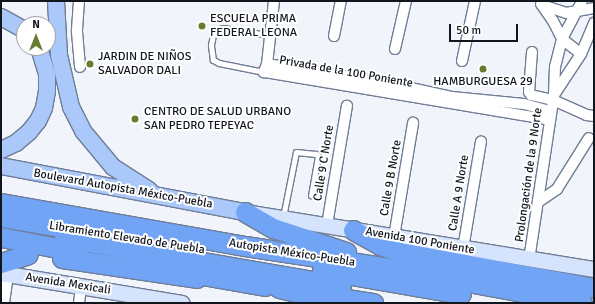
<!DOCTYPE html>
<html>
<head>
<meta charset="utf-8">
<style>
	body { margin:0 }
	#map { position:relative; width:595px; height:304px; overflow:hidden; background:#f1f4fa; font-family:Signika,sans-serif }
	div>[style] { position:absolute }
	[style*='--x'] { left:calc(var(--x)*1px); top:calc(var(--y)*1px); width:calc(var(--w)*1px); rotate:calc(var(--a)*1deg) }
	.roads { filter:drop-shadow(1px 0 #6f7d95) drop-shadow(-1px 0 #6f7d95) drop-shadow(0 1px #6f7d95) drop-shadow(0 -1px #6f7d95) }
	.lane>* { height:5px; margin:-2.5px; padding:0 2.5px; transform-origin:2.5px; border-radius:2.5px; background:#fff }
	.street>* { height:10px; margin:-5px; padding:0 5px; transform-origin:5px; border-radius:5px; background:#fff }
	.secondary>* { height:15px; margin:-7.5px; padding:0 7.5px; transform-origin:7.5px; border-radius:7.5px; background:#d5e4fc }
	.primary>* { height:16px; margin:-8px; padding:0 8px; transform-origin:8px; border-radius:8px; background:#aac8fa }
	.highway>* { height:19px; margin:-9.5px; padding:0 9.5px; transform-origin:9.5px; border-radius:9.5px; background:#72a4f6 }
	.dots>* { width:11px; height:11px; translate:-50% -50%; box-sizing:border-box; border:2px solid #fff; border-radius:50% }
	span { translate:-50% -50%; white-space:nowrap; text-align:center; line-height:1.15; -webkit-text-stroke:4px #fff; paint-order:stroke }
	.poi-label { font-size:12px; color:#10151e }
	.left { translate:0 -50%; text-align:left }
	.street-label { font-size:12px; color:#10151e }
	.frame { position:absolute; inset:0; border:2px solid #10151e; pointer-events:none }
	.north { position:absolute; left:16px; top:16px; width:40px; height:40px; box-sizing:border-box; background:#fff; border:1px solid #9fa1a5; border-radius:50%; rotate:0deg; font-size:11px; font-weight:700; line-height:16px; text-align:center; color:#10151e }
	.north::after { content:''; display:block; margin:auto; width:14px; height:18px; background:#667d2f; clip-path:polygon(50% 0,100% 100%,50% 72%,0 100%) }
	.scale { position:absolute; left:449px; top:24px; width:69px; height:18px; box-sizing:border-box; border:2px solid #10151e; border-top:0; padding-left:5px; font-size:12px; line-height:14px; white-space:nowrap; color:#10151e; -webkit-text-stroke:3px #fff; paint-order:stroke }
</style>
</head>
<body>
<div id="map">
	<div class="roads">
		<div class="lane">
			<div style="--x:264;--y:72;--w:46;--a:-168.7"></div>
			<div style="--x:219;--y:63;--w:7;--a:-153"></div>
			<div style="--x:213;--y:60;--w:15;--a:-98"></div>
			<div style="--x:211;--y:45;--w:10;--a:-79"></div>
			<div style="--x:213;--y:35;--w:6;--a:-51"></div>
			<div style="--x:217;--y:30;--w:6;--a:-18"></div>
			<div style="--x:223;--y:28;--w:47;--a:8.7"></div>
			<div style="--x:283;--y:217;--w:66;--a:-78.7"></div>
			<div style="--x:296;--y:152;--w:20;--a:6"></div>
			<div style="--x:316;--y:154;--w:3;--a:45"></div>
			<div style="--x:318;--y:156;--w:40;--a:100"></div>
		</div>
		<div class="street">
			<div style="--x:79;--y:1;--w:31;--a:94"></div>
			<div style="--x:77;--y:32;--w:35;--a:85"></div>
			<div style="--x:274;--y:1;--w:63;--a:96.3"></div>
			<div style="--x:267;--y:64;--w:9;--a:111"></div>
			<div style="--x:264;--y:72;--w:290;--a:9.5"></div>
			<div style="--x:541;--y:4;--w:21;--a:55"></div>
			<div style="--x:553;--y:21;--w:20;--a:63"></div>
			<div style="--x:562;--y:39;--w:24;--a:38"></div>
			<div style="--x:542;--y:5;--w:25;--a:18"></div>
			<div style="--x:566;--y:13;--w:28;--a:-10"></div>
			<div style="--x:334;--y:36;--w:36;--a:-79"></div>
			<div style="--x:395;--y:49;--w:49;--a:-77.1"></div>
			<div style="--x:532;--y:52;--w:40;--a:94.3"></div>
			<div style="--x:529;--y:92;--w:4;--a:56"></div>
			<div style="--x:531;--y:95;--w:23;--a:13"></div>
			<div style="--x:553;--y:100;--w:36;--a:24"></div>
			<div style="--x:586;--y:115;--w:8;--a:7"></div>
			<div style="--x:462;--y:61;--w:61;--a:-77.8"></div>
			<div style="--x:267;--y:64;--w:122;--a:8.9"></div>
			<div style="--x:388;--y:83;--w:66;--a:12.3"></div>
			<div style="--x:452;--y:97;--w:72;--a:5.6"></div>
			<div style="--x:524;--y:104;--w:28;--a:15"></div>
			<div style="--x:554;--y:95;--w:49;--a:-56.6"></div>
			<div style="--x:581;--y:54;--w:34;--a:-67"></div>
			<div style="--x:538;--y:202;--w:23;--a:-34"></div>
			<div style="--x:557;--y:189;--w:60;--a:-57.9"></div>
			<div style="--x:327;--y:225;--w:121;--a:-80.5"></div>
			<div style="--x:394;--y:237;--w:116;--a:-80.5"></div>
			<div style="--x:463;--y:249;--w:109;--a:-80.5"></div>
			<div style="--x:529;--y:260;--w:167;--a:-81.4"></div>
			<div style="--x:554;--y:95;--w:28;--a:-88"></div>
			<div style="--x:555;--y:67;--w:29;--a:-76"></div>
			<div style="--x:562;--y:39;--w:43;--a:-62.2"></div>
			<div style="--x:4;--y:303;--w:29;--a:-82"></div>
			<div style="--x:8;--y:274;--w:4;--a:-104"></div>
			<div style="--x:79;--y:303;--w:16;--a:-83"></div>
		</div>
		<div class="secondary">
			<div style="--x:252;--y:213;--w:347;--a:9.3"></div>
			<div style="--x:1;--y:273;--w:183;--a:9.4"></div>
		</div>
		<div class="primary">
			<div style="--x:56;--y:1;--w:54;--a:86.8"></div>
			<div style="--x:59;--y:55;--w:53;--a:77"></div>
			<div style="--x:71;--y:107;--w:27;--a:63"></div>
			<div style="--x:83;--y:131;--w:47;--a:50.2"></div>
			<div style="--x:113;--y:167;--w:43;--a:32.6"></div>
			<div style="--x:1;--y:17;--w:26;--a:29"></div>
			<div style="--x:1;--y:150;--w:17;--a:-25"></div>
			<div style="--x:16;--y:143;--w:17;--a:-40"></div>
			<div style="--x:29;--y:132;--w:14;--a:-51"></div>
			<div style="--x:38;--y:121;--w:14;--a:-65"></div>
			<div style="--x:44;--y:108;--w:17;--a:-80"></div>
			<div style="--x:47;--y:91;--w:17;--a:-90"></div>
			<div style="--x:47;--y:74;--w:27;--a:-107"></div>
			<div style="--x:1;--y:166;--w:248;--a:10.7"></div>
		</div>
		<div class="highway">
			<div style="--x:1;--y:203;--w:248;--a:10"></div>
			<div style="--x:245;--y:246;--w:154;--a:8.6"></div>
			<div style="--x:397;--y:269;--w:188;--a:10.4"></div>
			<div style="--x:245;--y:212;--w:32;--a:30"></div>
			<div style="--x:273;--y:228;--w:77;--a:18.2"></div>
			<div style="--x:1;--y:217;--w:83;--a:9.7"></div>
			<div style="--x:353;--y:230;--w:31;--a:29"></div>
			<div style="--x:380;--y:245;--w:21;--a:19"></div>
			<div style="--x:400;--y:252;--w:197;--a:10.5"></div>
			<div style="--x:1;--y:237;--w:78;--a:11"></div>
			<div style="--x:64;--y:238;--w:281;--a:9.8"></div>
			<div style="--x:62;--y:258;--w:136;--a:8.4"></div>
			<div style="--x:1;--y:263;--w:28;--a:-18"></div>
			<div style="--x:322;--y:270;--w:141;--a:9.8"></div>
			<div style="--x:185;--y:272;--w:81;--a:9.9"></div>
			<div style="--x:279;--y:288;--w:56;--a:13.5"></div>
			<div style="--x:321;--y:295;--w:53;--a:8.7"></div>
		</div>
	</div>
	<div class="dots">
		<div style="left:202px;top:26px;background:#667d2f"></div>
		<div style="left:90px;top:64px;background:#667d2f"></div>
		<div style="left:483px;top:69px;background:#667d2f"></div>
		<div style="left:135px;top:119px;background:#667d2f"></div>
	</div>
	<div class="poi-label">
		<span class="left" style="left:210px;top:26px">ESCUELA PRIMA<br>FEDERAL LEONA</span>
		<span class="left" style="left:98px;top:64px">JARDIN DE NIÑOS<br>SALVADOR DALI</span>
		<span style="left:483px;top:82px">HAMBURGUESA 29</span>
		<span class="left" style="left:144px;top:119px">CENTRO DE SALUD URBANO<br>SAN PEDRO TEPEYAC</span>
	</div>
	<div class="street-label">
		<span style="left:346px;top:72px;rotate:10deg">Privada de la 100 Poniente</span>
		<span style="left:324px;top:163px;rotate:-81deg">Calle 9 C Norte</span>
		<span style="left:529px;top:175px;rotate:-82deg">Prolongación de la 9 Norte</span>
		<span style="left:391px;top:178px;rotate:-80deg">Calle 9 B Norte</span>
		<span style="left:123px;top:189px;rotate:10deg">Boulevard Autopista México-Puebla</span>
		<span style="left:459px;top:193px;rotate:-81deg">Calle A 9 Norte</span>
		<span style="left:127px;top:238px;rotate:9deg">Libramiento Elevado de Puebla</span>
		<span style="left:420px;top:241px;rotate:10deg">Avenida 100 Poniente</span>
		<span style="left:292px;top:253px;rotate:9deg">Autopista México-Puebla</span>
		<span style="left:68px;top:284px;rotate:9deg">Avenida Mexicali</span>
	</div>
	<div class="frame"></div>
	<div class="north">N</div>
	<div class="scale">50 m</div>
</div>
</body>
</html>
